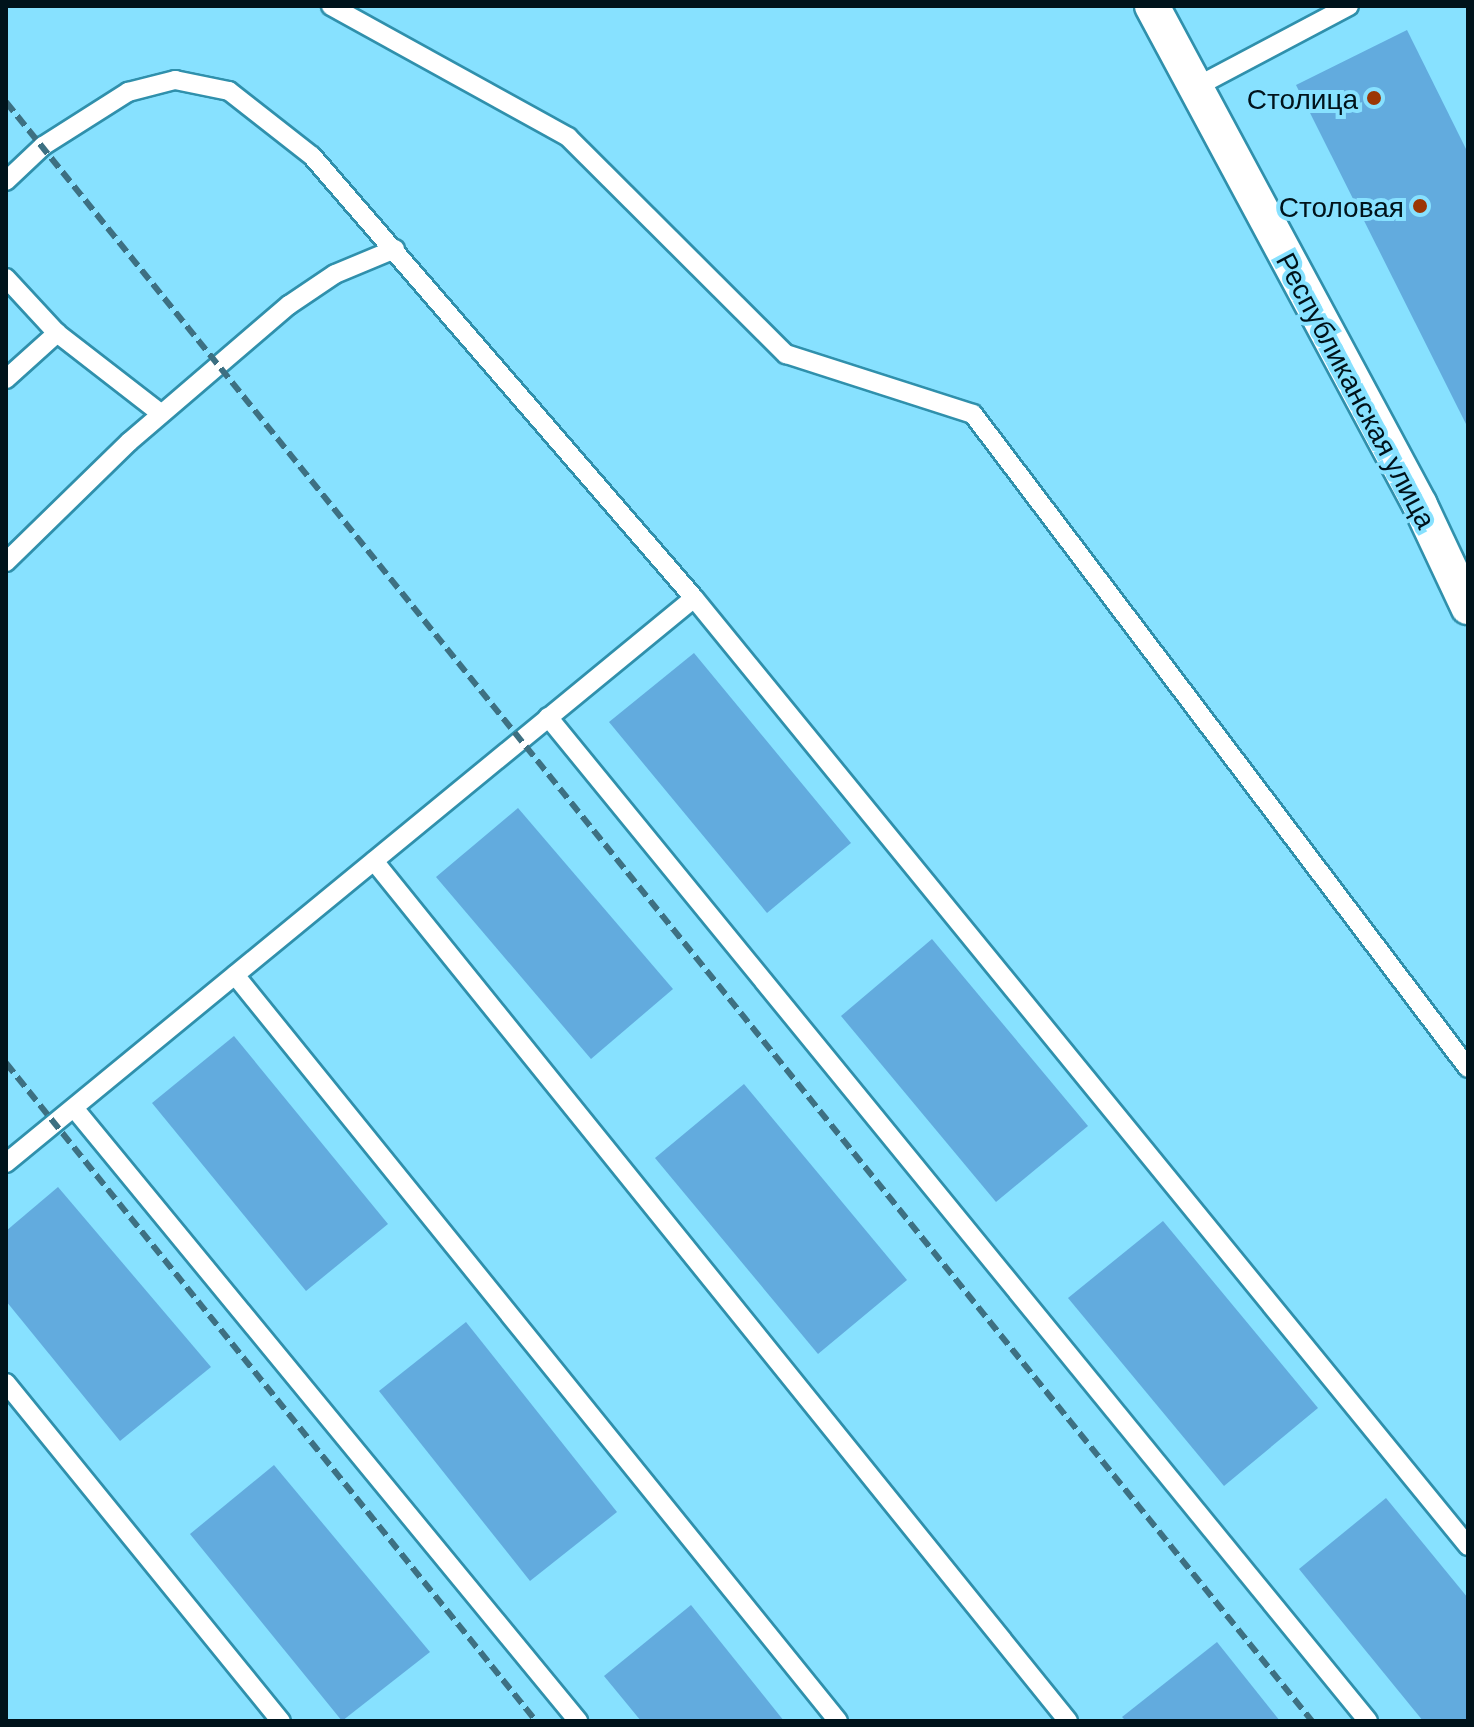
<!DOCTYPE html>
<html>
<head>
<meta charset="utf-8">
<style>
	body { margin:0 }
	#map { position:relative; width:1474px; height:1727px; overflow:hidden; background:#87e1ff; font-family:Barlow,sans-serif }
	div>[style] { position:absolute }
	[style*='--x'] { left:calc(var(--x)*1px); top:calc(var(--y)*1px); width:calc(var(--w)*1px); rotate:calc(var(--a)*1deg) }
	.building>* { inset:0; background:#62abde }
	.roads { filter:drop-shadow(2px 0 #3090ac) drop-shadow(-2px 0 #3090ac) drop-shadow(0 2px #3090ac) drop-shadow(0 -2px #3090ac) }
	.lane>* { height:18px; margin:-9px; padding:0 9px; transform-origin:9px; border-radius:9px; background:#fff }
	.street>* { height:34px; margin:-17px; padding:0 17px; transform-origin:17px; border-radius:17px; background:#fff }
	.rail>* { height:6px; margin-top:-3px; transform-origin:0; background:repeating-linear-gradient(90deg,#3d7082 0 12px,transparent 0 18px) }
	.dots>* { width:22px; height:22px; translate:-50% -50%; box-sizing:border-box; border:4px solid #87e1ff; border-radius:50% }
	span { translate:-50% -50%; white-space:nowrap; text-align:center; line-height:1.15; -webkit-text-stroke:8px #87e1ff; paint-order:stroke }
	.poi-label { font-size:28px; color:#00131b }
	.right { translate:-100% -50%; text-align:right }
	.street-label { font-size:28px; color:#00131b }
	.frame { position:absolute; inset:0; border:8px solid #00131b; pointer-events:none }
</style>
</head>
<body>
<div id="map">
	<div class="building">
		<div style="clip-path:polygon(1407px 30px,1468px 153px,1468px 428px,1296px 85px)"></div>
		<div style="clip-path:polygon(694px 653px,851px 843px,767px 913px,609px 722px)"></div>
		<div style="clip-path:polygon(518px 808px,673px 989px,591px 1059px,436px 877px)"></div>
		<div style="clip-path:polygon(932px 939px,1088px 1126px,996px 1202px,841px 1016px)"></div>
		<div style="clip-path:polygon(234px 1036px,388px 1224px,306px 1291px,152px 1103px)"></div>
		<div style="clip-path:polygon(744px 1084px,907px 1280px,818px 1354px,655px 1158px)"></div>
		<div style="clip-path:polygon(58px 1187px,211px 1367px,120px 1441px,6px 1301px,6px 1231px)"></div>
		<div style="clip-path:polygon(1163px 1221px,1318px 1408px,1224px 1486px,1068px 1298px)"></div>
		<div style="clip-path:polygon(466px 1322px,617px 1512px,530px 1581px,379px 1391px)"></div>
		<div style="clip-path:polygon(274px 1465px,430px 1652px,342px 1721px,190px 1534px)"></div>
		<div style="clip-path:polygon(1386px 1498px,1468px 1598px,1468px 1721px,1423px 1721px,1299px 1569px)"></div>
		<div style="clip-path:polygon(691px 1605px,784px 1721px,641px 1721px,604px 1676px)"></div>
		<div style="clip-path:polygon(1217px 1642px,1280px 1721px,1126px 1721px,1122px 1717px)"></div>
	</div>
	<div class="roads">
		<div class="lane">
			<div style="--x:331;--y:6;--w:271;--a:28.9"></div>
			<div style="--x:568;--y:137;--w:308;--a:44.9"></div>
			<div style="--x:786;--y:354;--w:196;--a:17.8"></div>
			<div style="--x:973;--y:414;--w:820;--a:52.88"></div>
			<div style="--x:1196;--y:87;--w:173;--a:-27.9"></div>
			<div style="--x:6;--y:181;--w:51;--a:-43.4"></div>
			<div style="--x:43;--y:146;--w:101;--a:-32.4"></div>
			<div style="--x:128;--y:92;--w:49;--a:-14.3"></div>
			<div style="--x:175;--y:80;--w:55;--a:11.5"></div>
			<div style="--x:229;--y:91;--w:105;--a:38.1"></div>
			<div style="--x:312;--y:156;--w:584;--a:49.16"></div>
			<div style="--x:6;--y:278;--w:75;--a:47.2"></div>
			<div style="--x:57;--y:333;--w:130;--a:37.8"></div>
			<div style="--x:6;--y:379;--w:69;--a:-42"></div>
			<div style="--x:6;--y:562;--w:172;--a:-44.3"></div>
			<div style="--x:129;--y:442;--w:211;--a:-40.6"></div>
			<div style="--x:289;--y:305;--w:55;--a:-34"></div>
			<div style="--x:335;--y:274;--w:65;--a:-22.6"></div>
			<div style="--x:548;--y:717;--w:1296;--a:50.76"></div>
			<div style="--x:374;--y:861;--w:1105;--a:51.1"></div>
			<div style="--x:235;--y:975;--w:959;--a:51.05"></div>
			<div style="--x:74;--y:1108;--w:794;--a:50.57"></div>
			<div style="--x:6;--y:1163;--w:890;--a:-39.39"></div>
			<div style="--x:694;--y:598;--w:1224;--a:50.77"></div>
			<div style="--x:6;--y:1383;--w:436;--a:50.9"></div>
		</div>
		<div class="street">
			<div style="--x:1152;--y:6;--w:566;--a:61.76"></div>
			<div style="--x:1420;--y:505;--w:113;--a:64.8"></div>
		</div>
	</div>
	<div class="rail">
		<div style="--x:6;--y:102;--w:2080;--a:51.11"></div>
		<div style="--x:6;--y:1063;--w:845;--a:51.15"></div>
	</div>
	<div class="dots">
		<div style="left:1374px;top:98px;background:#9c3705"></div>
		<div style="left:1420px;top:206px;background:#9c3705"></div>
	</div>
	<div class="poi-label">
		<span class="right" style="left:1358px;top:98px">Столица</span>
		<span class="right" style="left:1404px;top:206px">Столовая</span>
	</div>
	<div class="street-label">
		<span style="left:1357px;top:390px;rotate:62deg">Республиканская улица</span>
	</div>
	<div class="frame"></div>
</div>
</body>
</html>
